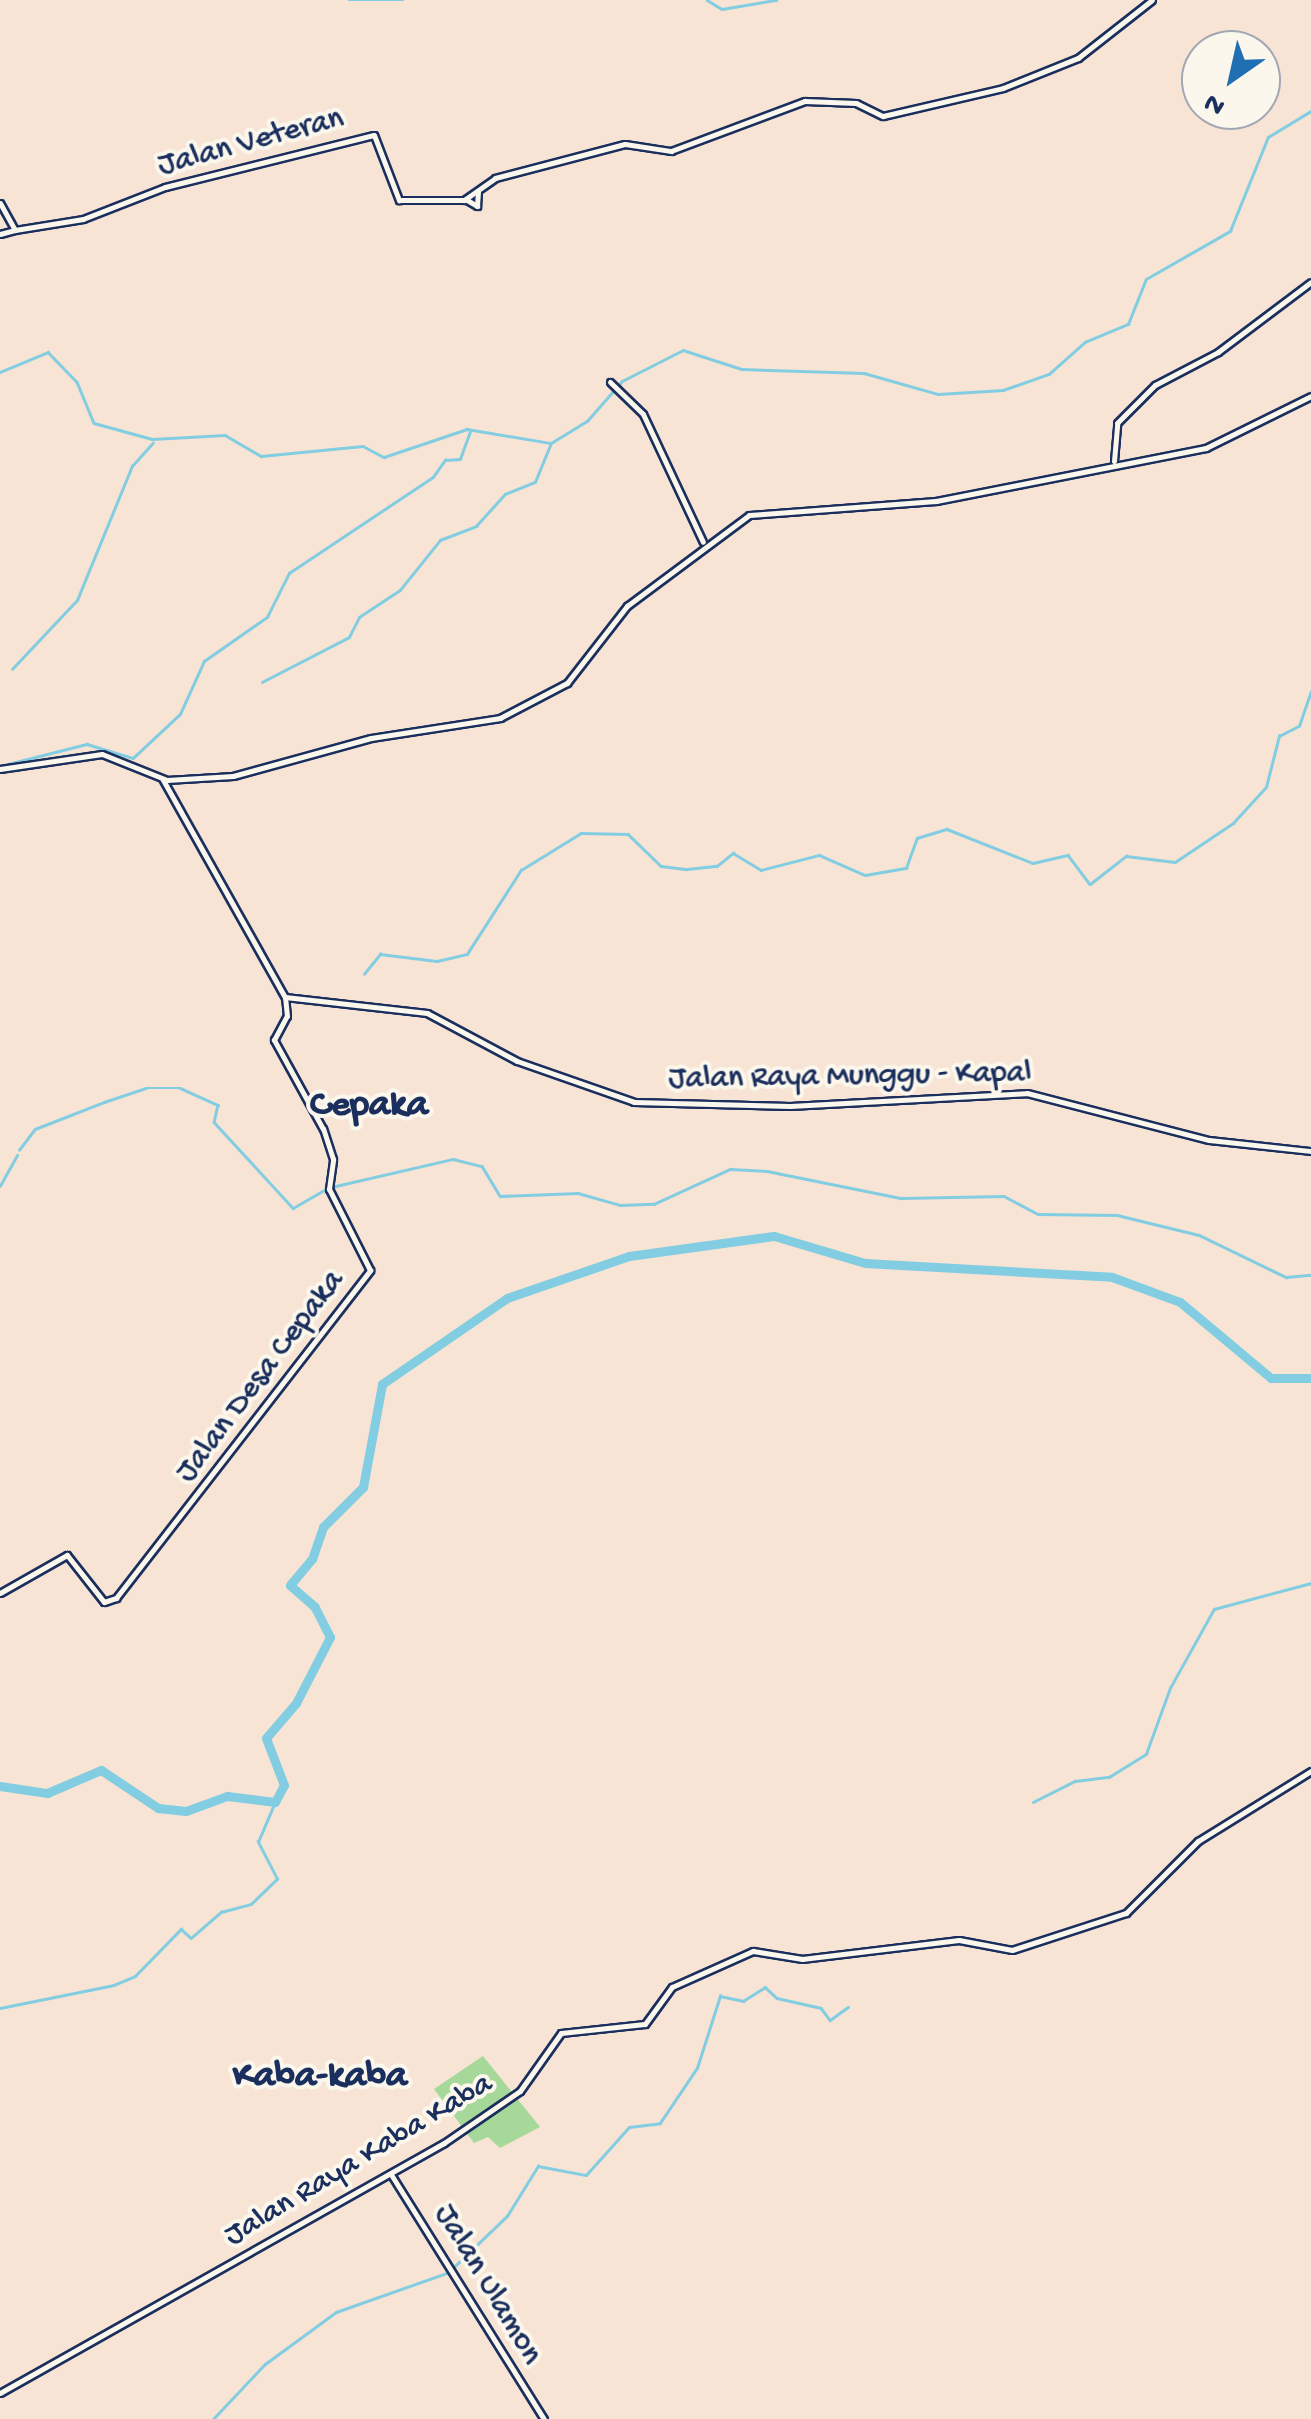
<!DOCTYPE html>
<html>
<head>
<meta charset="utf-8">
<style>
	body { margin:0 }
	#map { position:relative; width:1311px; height:2419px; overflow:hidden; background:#f7e4d5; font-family:"Gochi Hand",sans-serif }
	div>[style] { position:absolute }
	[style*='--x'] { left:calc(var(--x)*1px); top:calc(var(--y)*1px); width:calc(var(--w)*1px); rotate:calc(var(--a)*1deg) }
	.green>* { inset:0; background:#a5d899 }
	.stream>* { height:2.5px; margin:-1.25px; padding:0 1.25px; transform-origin:1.25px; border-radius:1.25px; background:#82cde1 }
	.river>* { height:9px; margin:-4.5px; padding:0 4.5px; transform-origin:4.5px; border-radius:4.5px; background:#82cde1 }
	.roads { filter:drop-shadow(2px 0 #1b2f5e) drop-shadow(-2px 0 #1b2f5e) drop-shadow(0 2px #1b2f5e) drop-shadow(0 -2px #1b2f5e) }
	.tertiary>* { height:5px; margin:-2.5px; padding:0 2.5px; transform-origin:2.5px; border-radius:2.5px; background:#fbf7ec }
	span { translate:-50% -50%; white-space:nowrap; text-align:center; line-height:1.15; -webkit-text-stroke:8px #fbf7ec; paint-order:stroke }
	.street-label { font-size:32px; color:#1b2f5e }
	.quarter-label { font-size:38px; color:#1b2f5e; font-weight:700 }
	.north { position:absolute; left:1181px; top:30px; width:100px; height:100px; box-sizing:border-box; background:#fbf7ec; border:2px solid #a1a7b3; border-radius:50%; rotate:214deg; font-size:28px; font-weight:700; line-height:40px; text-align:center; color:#1b2f5e }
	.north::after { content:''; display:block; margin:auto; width:35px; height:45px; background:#1f6fb2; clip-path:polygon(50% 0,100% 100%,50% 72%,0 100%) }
</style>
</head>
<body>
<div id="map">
	<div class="green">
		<div style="clip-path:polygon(483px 2056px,540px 2127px,500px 2148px,488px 2137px,474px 2143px,434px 2089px)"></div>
	</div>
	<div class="stream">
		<div style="--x:349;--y:0;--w:54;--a:0"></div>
		<div style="--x:707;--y:0;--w:17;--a:31"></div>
		<div style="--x:722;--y:9;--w:55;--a:-9.5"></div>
		<div style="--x:0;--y:372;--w:52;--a:-22.6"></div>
		<div style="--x:48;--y:352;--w:42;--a:46"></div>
		<div style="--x:77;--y:382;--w:44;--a:67.5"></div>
		<div style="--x:94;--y:423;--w:60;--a:15.4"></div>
		<div style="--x:152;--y:439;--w:73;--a:-3.1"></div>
		<div style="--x:225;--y:435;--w:42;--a:30.3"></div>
		<div style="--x:261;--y:456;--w:102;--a:-5.6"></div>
		<div style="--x:363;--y:446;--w:24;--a:28"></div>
		<div style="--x:384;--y:457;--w:88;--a:-18.6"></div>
		<div style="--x:467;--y:429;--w:85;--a:9.5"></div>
		<div style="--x:551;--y:443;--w:42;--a:-31.4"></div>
		<div style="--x:587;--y:421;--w:53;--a:-48.8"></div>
		<div style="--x:622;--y:381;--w:68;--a:-26.9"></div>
		<div style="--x:683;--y:350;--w:62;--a:17.9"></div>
		<div style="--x:742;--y:369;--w:122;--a:1.9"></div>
		<div style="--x:864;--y:373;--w:77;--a:15.8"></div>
		<div style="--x:938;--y:394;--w:65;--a:-3.5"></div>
		<div style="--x:1003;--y:390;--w:49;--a:-19.2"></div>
		<div style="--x:1049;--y:374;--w:48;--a:-41.6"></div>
		<div style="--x:1085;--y:342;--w:47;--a:-22.7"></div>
		<div style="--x:1128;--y:324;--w:48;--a:-68.2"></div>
		<div style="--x:1146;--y:279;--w:97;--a:-29.7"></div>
		<div style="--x:1230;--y:231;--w:101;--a:-68"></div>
		<div style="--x:1268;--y:137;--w:50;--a:-31.2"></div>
		<div style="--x:12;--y:669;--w:95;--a:-46.7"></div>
		<div style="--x:77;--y:600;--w:145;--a:-67.7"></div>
		<div style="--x:132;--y:466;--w:31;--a:-48"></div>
		<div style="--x:262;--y:682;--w:98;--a:-27.3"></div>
		<div style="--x:349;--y:637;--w:22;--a:-63"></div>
		<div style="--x:359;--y:617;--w:49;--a:-33.4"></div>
		<div style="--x:400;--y:590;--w:64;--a:-51.3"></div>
		<div style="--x:440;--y:540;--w:39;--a:-21"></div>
		<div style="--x:476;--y:526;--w:43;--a:-47.8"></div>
		<div style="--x:505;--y:494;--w:32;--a:-22"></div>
		<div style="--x:535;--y:482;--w:42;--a:-67.7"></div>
		<div style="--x:0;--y:766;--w:90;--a:-14.2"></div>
		<div style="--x:87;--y:744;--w:48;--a:16.9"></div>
		<div style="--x:133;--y:758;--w:64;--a:-43.1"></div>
		<div style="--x:180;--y:714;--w:58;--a:-65.6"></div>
		<div style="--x:204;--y:661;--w:77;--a:-34.9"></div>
		<div style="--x:267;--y:617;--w:49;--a:-63.4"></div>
		<div style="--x:289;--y:573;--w:173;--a:-33.7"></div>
		<div style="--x:433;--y:477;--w:21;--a:-55"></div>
		<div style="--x:445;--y:460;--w:15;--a:-4"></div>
		<div style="--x:460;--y:459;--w:29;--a:-70"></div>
		<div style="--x:364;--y:974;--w:26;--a:-51"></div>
		<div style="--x:380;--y:954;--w:57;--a:7"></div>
		<div style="--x:437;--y:961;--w:31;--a:-13"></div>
		<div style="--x:467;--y:954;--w:100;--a:-57.3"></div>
		<div style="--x:521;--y:870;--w:70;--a:-31.7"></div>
		<div style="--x:581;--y:833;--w:47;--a:1.2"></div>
		<div style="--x:628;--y:834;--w:46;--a:44.1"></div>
		<div style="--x:661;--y:866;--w:26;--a:7"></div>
		<div style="--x:687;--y:869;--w:30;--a:-6"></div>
		<div style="--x:717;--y:866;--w:21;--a:-39"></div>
		<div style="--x:733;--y:853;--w:33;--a:31"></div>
		<div style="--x:761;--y:870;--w:60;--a:-14.5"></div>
		<div style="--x:819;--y:855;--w:50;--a:23.5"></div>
		<div style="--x:865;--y:875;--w:42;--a:-9.7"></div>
		<div style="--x:906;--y:868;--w:32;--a:-70"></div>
		<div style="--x:917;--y:838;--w:31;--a:-17"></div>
		<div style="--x:947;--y:829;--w:92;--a:21.6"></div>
		<div style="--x:1033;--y:863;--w:36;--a:-13"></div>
		<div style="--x:1068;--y:855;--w:36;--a:53"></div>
		<div style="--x:1090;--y:884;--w:46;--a:-37.9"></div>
		<div style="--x:1126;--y:856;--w:49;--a:7"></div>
		<div style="--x:1175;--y:862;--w:70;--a:-33.9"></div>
		<div style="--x:1233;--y:823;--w:49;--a:-47.5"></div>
		<div style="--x:1266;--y:787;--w:53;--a:-75.7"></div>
		<div style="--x:1279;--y:736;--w:22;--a:-27"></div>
		<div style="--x:1299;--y:726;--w:36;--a:-71"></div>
		<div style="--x:19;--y:1150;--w:26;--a:-53"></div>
		<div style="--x:35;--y:1129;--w:74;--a:-21.4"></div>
		<div style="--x:104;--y:1102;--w:44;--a:-18.4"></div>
		<div style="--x:146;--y:1088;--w:34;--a:0"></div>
		<div style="--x:180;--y:1088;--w:42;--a:24.1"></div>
		<div style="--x:218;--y:1105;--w:17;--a:103"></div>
		<div style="--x:214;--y:1122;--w:117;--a:47.4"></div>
		<div style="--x:293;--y:1208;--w:39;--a:-30"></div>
		<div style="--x:327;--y:1188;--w:129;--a:-13"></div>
		<div style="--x:453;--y:1159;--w:30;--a:14"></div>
		<div style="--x:482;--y:1166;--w:35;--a:59"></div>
		<div style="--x:500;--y:1196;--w:78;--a:-2.2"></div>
		<div style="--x:578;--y:1193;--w:44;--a:15.9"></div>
		<div style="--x:620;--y:1205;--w:34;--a:-2"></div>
		<div style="--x:654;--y:1204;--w:84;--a:-24.7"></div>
		<div style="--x:730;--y:1169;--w:37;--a:3"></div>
		<div style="--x:767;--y:1171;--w:137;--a:11.4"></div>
		<div style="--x:901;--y:1198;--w:103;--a:-1.1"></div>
		<div style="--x:1004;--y:1196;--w:38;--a:28"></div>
		<div style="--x:1038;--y:1214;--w:79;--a:0.7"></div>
		<div style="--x:1117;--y:1215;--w:84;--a:13.7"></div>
		<div style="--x:1199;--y:1235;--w:97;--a:25.8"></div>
		<div style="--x:1286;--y:1277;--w:25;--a:-5"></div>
		<div style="--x:0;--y:1186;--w:35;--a:-61"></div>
		<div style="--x:1033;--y:1802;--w:47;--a:-26.6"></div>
		<div style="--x:1075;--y:1781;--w:34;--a:-7"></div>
		<div style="--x:1109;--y:1777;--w:44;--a:-31.9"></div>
		<div style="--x:1146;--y:1754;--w:70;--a:-70"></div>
		<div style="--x:1170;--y:1688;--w:90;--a:-60.9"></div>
		<div style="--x:1214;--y:1609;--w:100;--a:-15"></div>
		<div style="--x:0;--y:2008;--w:116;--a:-11.4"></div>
		<div style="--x:114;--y:1985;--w:23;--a:-23"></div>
		<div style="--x:135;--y:1976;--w:66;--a:-45.6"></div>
		<div style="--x:181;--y:1929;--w:13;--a:42"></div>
		<div style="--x:191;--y:1938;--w:40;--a:-41"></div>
		<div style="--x:221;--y:1912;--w:31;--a:-15"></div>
		<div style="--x:251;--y:1904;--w:36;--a:-44"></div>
		<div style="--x:277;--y:1879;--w:42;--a:-117.2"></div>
		<div style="--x:258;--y:1842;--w:43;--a:-67"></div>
		<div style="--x:455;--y:2266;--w:72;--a:-43.9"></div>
		<div style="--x:507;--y:2216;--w:59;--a:-58.2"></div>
		<div style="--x:538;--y:2166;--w:49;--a:10.6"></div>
		<div style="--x:586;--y:2175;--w:64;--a:-48.1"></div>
		<div style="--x:629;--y:2127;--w:31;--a:-7"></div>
		<div style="--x:660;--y:2123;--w:66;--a:-56.1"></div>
		<div style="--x:697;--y:2068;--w:76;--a:-72.3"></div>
		<div style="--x:720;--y:1996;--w:24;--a:12"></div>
		<div style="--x:743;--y:2001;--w:26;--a:-32"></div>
		<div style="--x:765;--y:1987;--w:16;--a:43"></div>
		<div style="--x:777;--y:1998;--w:45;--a:12.8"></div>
		<div style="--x:821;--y:2008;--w:15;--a:53"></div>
		<div style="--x:830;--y:2020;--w:22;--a:-36"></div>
		<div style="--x:213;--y:2419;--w:76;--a:-46.6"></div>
		<div style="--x:265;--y:2364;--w:88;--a:-36.2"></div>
		<div style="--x:336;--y:2312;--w:118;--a:-19.4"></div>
	</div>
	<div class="river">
		<div style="--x:0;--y:1786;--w:48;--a:8.5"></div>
		<div style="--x:47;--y:1793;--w:59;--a:-23.1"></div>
		<div style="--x:101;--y:1770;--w:69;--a:33.7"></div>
		<div style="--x:158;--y:1808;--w:28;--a:6"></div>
		<div style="--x:186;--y:1811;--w:44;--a:-20.1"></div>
		<div style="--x:227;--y:1796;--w:48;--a:7.1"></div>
		<div style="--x:275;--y:1802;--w:19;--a:-62"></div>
		<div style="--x:284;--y:1785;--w:50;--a:-111"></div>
		<div style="--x:266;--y:1738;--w:46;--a:-49.4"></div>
		<div style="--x:296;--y:1703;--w:74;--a:-62.7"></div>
		<div style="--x:330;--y:1637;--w:34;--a:-117"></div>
		<div style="--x:315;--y:1607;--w:33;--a:-139"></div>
		<div style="--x:290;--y:1585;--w:34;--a:-50"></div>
		<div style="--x:312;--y:1559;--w:34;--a:-71"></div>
		<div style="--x:323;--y:1527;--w:57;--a:-45"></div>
		<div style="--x:363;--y:1487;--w:105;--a:-79.5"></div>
		<div style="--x:382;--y:1384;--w:152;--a:-34.5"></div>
		<div style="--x:507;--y:1298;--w:129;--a:-19"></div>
		<div style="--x:629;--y:1256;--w:146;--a:-7.9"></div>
		<div style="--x:774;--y:1236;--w:95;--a:16.5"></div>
		<div style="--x:865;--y:1263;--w:247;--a:3.2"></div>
		<div style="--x:1112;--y:1277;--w:72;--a:20.2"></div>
		<div style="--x:1180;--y:1302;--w:119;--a:39.9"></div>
		<div style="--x:1271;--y:1378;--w:40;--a:0"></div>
	</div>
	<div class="roads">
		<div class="tertiary">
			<div style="--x:467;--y:200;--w:12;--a:31"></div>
			<div style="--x:477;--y:206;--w:14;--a:-86"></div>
			<div style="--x:0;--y:203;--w:31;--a:61"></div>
			<div style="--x:15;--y:230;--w:69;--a:-9.2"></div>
			<div style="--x:83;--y:219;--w:88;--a:-21.3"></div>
			<div style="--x:165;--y:187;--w:215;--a:-14"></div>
			<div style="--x:374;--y:135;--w:70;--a:69"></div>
			<div style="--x:399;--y:200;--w:65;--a:0"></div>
			<div style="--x:464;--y:200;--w:38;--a:-35"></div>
			<div style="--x:495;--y:178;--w:134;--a:-14.7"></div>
			<div style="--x:625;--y:144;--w:47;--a:8.7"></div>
			<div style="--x:671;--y:151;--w:143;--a:-20.5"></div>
			<div style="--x:805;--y:101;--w:51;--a:2.2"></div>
			<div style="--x:856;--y:103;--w:30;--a:26"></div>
			<div style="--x:883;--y:116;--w:123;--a:-13.1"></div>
			<div style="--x:1003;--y:88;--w:81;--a:-21.8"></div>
			<div style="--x:1078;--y:58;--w:94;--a:-38.1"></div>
			<div style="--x:0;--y:234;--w:16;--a:-15"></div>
			<div style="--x:610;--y:382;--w:46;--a:44.1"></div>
			<div style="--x:643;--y:414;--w:141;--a:64.9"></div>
			<div style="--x:1114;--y:461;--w:38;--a:-85"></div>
			<div style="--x:1117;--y:423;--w:54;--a:-45"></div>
			<div style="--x:1155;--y:385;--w:71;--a:-27.6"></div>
			<div style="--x:1218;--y:352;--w:116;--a:-37"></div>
			<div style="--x:0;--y:769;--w:103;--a:-8.4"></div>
			<div style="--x:102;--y:754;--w:70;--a:21.8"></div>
			<div style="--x:167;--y:780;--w:66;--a:-3.5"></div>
			<div style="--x:233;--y:776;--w:143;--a:-15.4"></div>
			<div style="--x:371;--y:738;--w:131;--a:-8.8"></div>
			<div style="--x:500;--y:718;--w:76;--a:-27.6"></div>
			<div style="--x:567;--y:683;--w:98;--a:-52.1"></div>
			<div style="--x:627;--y:606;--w:152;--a:-36.7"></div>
			<div style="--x:749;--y:515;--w:188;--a:-4.3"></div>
			<div style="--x:936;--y:501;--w:275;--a:-11.1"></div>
			<div style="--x:1206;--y:448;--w:117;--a:-26.3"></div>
			<div style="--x:163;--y:780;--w:249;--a:60.7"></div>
			<div style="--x:285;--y:997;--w:143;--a:6.4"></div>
			<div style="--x:427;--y:1013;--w:102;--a:28.1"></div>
			<div style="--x:517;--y:1061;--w:124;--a:19.3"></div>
			<div style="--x:634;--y:1102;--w:156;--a:1.5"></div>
			<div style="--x:790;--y:1106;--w:237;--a:-3.1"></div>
			<div style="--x:1027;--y:1093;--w:188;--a:14.5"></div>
			<div style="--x:1209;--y:1140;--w:103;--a:6.2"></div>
			<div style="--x:0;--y:1593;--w:77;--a:-29.6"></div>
			<div style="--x:67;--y:1555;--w:60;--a:51.8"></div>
			<div style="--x:104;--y:1602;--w:13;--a:-18"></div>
			<div style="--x:116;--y:1598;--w:415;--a:-52.2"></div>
			<div style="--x:370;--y:1270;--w:91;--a:-116.8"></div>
			<div style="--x:329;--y:1189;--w:30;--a:-82"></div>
			<div style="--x:333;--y:1159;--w:32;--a:-108"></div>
			<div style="--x:323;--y:1129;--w:102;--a:-118.8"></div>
			<div style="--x:274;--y:1040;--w:27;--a:-62"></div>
			<div style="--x:287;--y:1016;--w:19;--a:-96"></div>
			<div style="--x:392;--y:2176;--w:287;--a:58"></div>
			<div style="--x:0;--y:2393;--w:510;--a:-29.38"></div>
			<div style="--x:444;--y:2143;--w:92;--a:-34.4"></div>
			<div style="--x:520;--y:2091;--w:71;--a:-54.7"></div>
			<div style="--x:561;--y:2033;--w:84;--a:-6.1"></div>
			<div style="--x:645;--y:2024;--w:46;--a:-53.9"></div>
			<div style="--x:672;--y:1987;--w:89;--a:-24"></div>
			<div style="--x:753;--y:1951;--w:50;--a:9.3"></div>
			<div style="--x:802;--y:1959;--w:158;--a:-6.9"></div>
			<div style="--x:959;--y:1940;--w:54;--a:10.7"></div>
			<div style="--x:1012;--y:1950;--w:120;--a:-18"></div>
			<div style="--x:1126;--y:1913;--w:102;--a:-45"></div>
			<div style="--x:1198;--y:1841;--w:133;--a:-31.8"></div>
		</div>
	</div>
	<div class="street-label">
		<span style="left:251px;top:143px;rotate:-15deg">Jalan Veteran</span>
		<span style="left:850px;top:1077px;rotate:-1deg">Jalan Raya Munggu - Kapal</span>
		<span style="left:261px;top:1377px;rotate:-53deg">Jalan Desa Cepaka</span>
		<span style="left:359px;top:2161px;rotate:-31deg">Jalan Raya Kaba Kaba</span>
		<span style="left:487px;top:2285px;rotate:59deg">Jalan Ulamon</span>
	</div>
	<div class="quarter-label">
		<span style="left:369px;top:1107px">Cepaka</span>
		<span style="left:320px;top:2078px">Kaba-kaba</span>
	</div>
	<div class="north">N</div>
</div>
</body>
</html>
